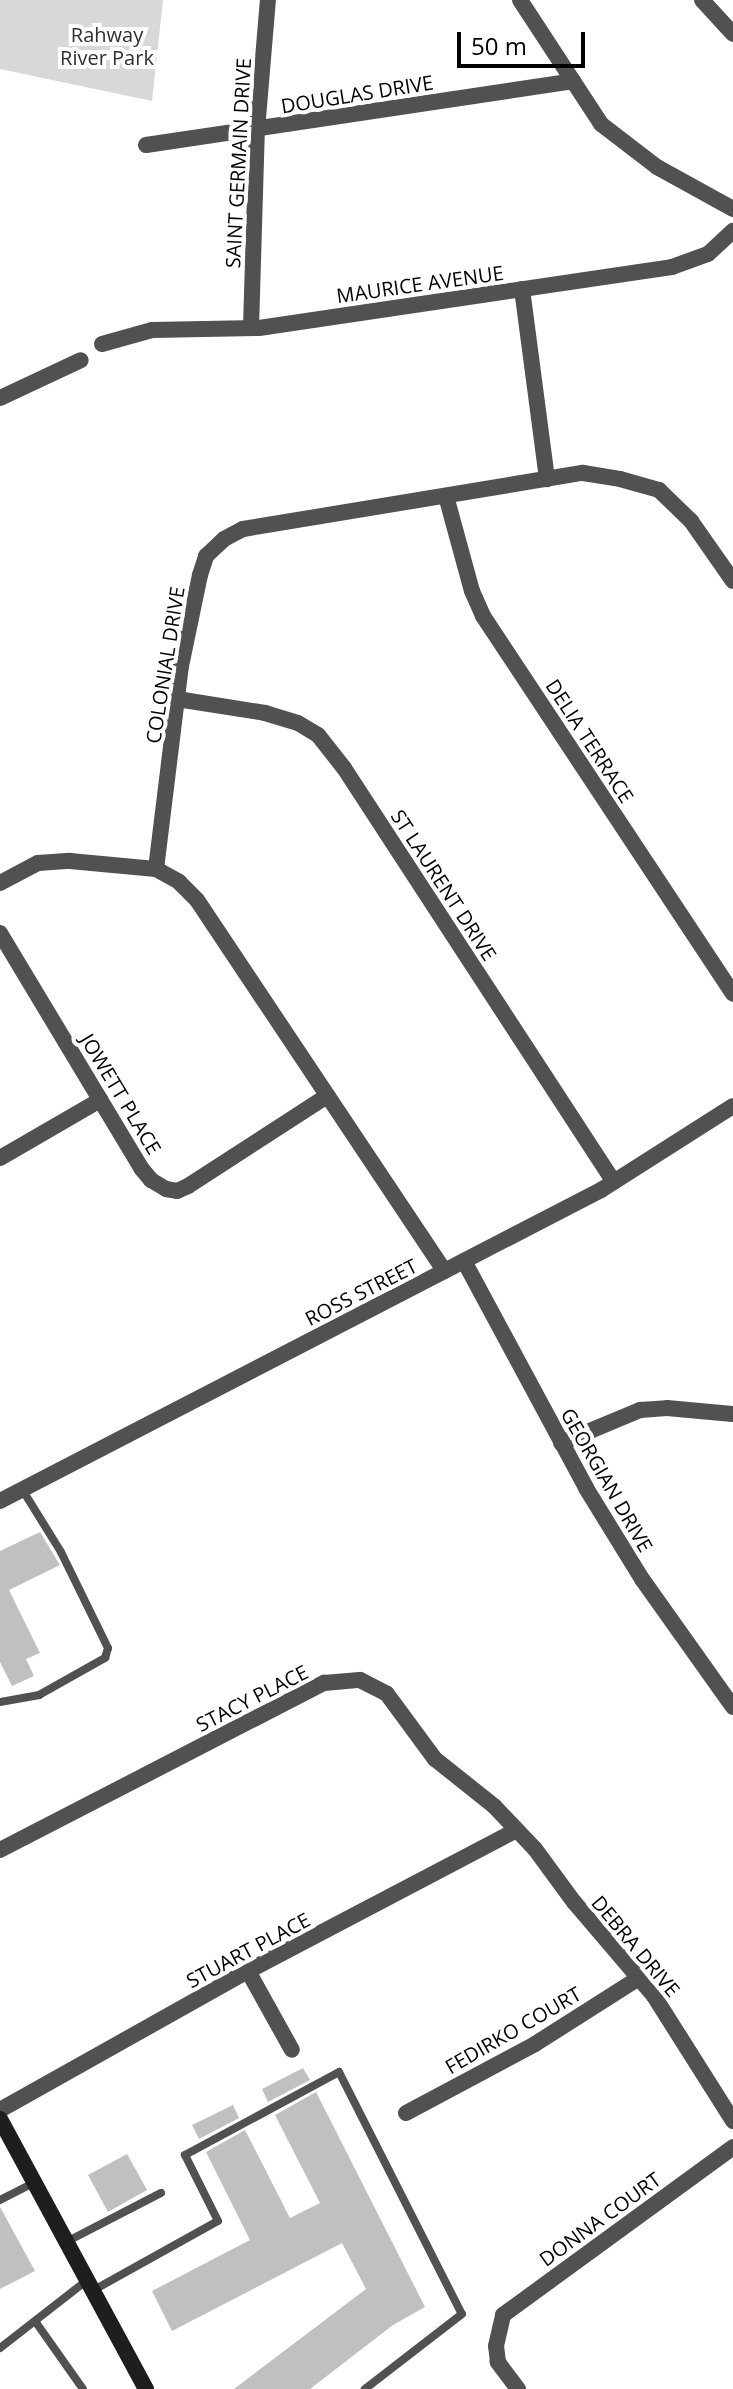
<!DOCTYPE html>
<html>
<head>
<meta charset="utf-8">
<style>
	body { margin:0 }
	#map { position:relative; width:733px; height:2389px; overflow:hidden; background:#fff; font-family:"Open Sans",sans-serif }
	div>[style] { position:absolute }
	[style*='--x'] { left:calc(var(--x)*1px); top:calc(var(--y)*1px); width:calc(var(--w)*1px); rotate:calc(var(--a)*1deg) }
	.green>* { inset:0; background:#d8d8d8 }
	.building>* { inset:0; background:#c0c0c0 }
	.lane>* { height:8px; margin:-4px; padding:0 4px; transform-origin:4px; border-radius:4px; background:#515151 }
	.street>* { height:16px; margin:-8px; padding:0 8px; transform-origin:8px; border-radius:8px; background:#515151 }
	.secondary>* { height:16px; margin:-8px; padding:0 8px; transform-origin:8px; border-radius:8px; background:#1e1e1e }
	span { translate:-50% -50%; white-space:nowrap; text-align:center; line-height:1.15; -webkit-text-stroke:8px #fff; paint-order:stroke }
	.park-label { font-size:20px; color:#2f2f2f }
	.street-label { font-size:20px; color:#000 }
	.scale { position:absolute; left:457px; top:32px; width:128px; height:36px; box-sizing:border-box; border:4px solid #000; border-top:0; padding-left:10px; font-size:24px; line-height:28px; white-space:nowrap; color:#000; -webkit-text-stroke:6px #fff; paint-order:stroke }
</style>
</head>
<body>
<div id="map">
	<div class="green">
		<div style="clip-path:polygon(0 0,163px 0,152px 101px,0 69px)"></div>
	</div>
	<div class="building">
		<div style="clip-path:polygon(40px 1532px,60px 1565px,9px 1590px,40px 1653px,26px 1659px,34px 1676px,12px 1686px,0 1662px,0 1551px)"></div>
		<div style="clip-path:polygon(303px 2068px,310px 2080px,268px 2102px,262px 2089px)"></div>
		<div style="clip-path:polygon(316px 2092px,425px 2307px,393px 2325px,310px 2389px,234px 2389px,366px 2289px,342px 2243px,172px 2331px,152px 2291px,250px 2240px,206px 2152px,245px 2130px,290px 2218px,320px 2203px,275px 2115px)"></div>
		<div style="clip-path:polygon(233px 2105px,239px 2118px,199px 2139px,192px 2125px)"></div>
		<div style="clip-path:polygon(127px 2154px,147px 2190px,108px 2212px,88px 2175px)"></div>
		<div style="clip-path:polygon(0 2207px,35px 2271px,0 2289px)"></div>
	</div>
	<div class="lane">
		<div style="--x:0;--y:1702;--w:40;--a:-10"></div>
		<div style="--x:39;--y:1695;--w:76;--a:-29.3"></div>
		<div style="--x:105;--y:1658;--w:10;--a:-73"></div>
		<div style="--x:108;--y:1648;--w:107;--a:-116.1"></div>
		<div style="--x:61;--y:1552;--w:74;--a:-121.8"></div>
		<div style="--x:0;--y:2200;--w:38;--a:-27"></div>
		<div style="--x:66;--y:2242;--w:107;--a:-27.3"></div>
		<div style="--x:92;--y:2291;--w:144;--a:-29.1"></div>
		<div style="--x:218;--y:2221;--w:74;--a:-116.6"></div>
		<div style="--x:185;--y:2155;--w:175;--a:-28.3"></div>
		<div style="--x:339;--y:2072;--w:271;--a:63.1"></div>
		<div style="--x:462;--y:2314;--w:123;--a:142.3"></div>
		<div style="--x:35;--y:2321;--w:83;--a:54.8"></div>
		<div style="--x:0;--y:2348;--w:109;--a:-37.9"></div>
	</div>
	<div class="street">
		<div style="--x:520;--y:0;--w:148;--a:56.8"></div>
		<div style="--x:601;--y:124;--w:71;--a:37.5"></div>
		<div style="--x:657;--y:167;--w:87;--a:28.9"></div>
		<div style="--x:702;--y:0;--w:46;--a:47.6"></div>
		<div style="--x:146;--y:145;--w:432;--a:-8.5"></div>
		<div style="--x:522;--y:289;--w:192;--a:82.5"></div>
		<div style="--x:251;--y:328;--w:198;--a:-88.3"></div>
		<div style="--x:257;--y:130;--w:130;--a:-85.2"></div>
		<div style="--x:102;--y:344;--w:52;--a:-15.6"></div>
		<div style="--x:152;--y:330;--w:107;--a:-1.1"></div>
		<div style="--x:259;--y:328;--w:417;--a:-8.4"></div>
		<div style="--x:672;--y:267;--w:38;--a:-20"></div>
		<div style="--x:708;--y:254;--w:34;--a:-43"></div>
		<div style="--x:0;--y:398;--w:89;--a:-25.1"></div>
		<div style="--x:446;--y:496;--w:98;--a:74.7"></div>
		<div style="--x:472;--y:591;--w:27;--a:66"></div>
		<div style="--x:483;--y:616;--w:453;--a:56.5"></div>
		<div style="--x:177;--y:699;--w:89;--a:9"></div>
		<div style="--x:265;--y:713;--w:34;--a:17"></div>
		<div style="--x:298;--y:723;--w:23;--a:31"></div>
		<div style="--x:318;--y:735;--w:42;--a:51.8"></div>
		<div style="--x:344;--y:768;--w:494;--a:56.9"></div>
		<div style="--x:156;--y:869;--w:205;--a:-83"></div>
		<div style="--x:181;--y:666;--w:93;--a:-78.2"></div>
		<div style="--x:200;--y:575;--w:20;--a:-72"></div>
		<div style="--x:206;--y:556;--w:25;--a:-43"></div>
		<div style="--x:224;--y:539;--w:21;--a:-28"></div>
		<div style="--x:243;--y:529;--w:345;--a:-9.4"></div>
		<div style="--x:583;--y:473;--w:37;--a:9"></div>
		<div style="--x:620;--y:479;--w:41;--a:15.8"></div>
		<div style="--x:659;--y:490;--w:45;--a:44.1"></div>
		<div style="--x:691;--y:521;--w:73;--a:55"></div>
		<div style="--x:0;--y:883;--w:43;--a:-27.8"></div>
		<div style="--x:38;--y:863;--w:32;--a:-4"></div>
		<div style="--x:70;--y:861;--w:86;--a:5.3"></div>
		<div style="--x:156;--y:869;--w:26;--a:29"></div>
		<div style="--x:179;--y:882;--w:25;--a:45"></div>
		<div style="--x:197;--y:900;--w:446;--a:56.3"></div>
		<div style="--x:0;--y:933;--w:274;--a:59"></div>
		<div style="--x:141;--y:1168;--w:16;--a:50"></div>
		<div style="--x:151;--y:1180;--w:17;--a:31"></div>
		<div style="--x:166;--y:1189;--w:11;--a:10"></div>
		<div style="--x:177;--y:1191;--w:12;--a:-24"></div>
		<div style="--x:188;--y:1186;--w:166;--a:-32.9"></div>
		<div style="--x:0;--y:1158;--w:116;--a:-30.1"></div>
		<div style="--x:464;--y:1261;--w:258;--a:61.7"></div>
		<div style="--x:586;--y:1488;--w:107;--a:58.4"></div>
		<div style="--x:642;--y:1579;--w:157;--a:54.6"></div>
		<div style="--x:561;--y:1443;--w:86;--a:-22.7"></div>
		<div style="--x:640;--y:1410;--w:27;--a:-4"></div>
		<div style="--x:667;--y:1408;--w:66;--a:5.2"></div>
		<div style="--x:0;--y:1501;--w:677;--a:-27.36"></div>
		<div style="--x:601;--y:1190;--w:156;--a:-32.5"></div>
		<div style="--x:0;--y:1850;--w:365;--a:-27.3"></div>
		<div style="--x:324;--y:1683;--w:36;--a:-5"></div>
		<div style="--x:360;--y:1680;--w:30;--a:27"></div>
		<div style="--x:387;--y:1694;--w:81;--a:53.6"></div>
		<div style="--x:435;--y:1759;--w:75;--a:38.5"></div>
		<div style="--x:494;--y:1806;--w:59;--a:46.4"></div>
		<div style="--x:535;--y:1849;--w:66;--a:53.7"></div>
		<div style="--x:574;--y:1902;--w:123;--a:49.6"></div>
		<div style="--x:654;--y:1996;--w:148;--a:57.7"></div>
		<div style="--x:248;--y:1971;--w:90;--a:60.9"></div>
		<div style="--x:0;--y:2110;--w:284;--a:-29.3"></div>
		<div style="--x:248;--y:1971;--w:303;--a:-27.7"></div>
		<div style="--x:406;--y:2113;--w:146;--a:-28.1"></div>
		<div style="--x:535;--y:2044;--w:123;--a:-32.4"></div>
		<div style="--x:518;--y:2389;--w:34;--a:-127"></div>
		<div style="--x:498;--y:2362;--w:16;--a:-97"></div>
		<div style="--x:496;--y:2346;--w:32;--a:-77"></div>
		<div style="--x:503;--y:2315;--w:285;--a:-36.1"></div>
	</div>
	<div class="secondary">
		<div style="--x:0;--y:2119;--w:307;--a:61.6"></div>
	</div>
	<div class="park-label">
		<span style="left:107px;top:46px">Rahway<br>River Park</span>
	</div>
	<div class="street-label">
		<span style="left:357px;top:94px;rotate:-9deg">DOUGLAS DRIVE</span>
		<span style="left:238px;top:163px;rotate:-87deg">SAINT GERMAIN DRIVE</span>
		<span style="left:420px;top:284px;rotate:-8deg">MAURICE AVENUE</span>
		<span style="left:165px;top:665px;rotate:-81deg">COLONIAL DRIVE</span>
		<span style="left:590px;top:741px;rotate:57deg">DELIA TERRACE</span>
		<span style="left:444px;top:885px;rotate:57deg">ST LAURENT DRIVE</span>
		<span style="left:121px;top:1094px;rotate:59deg">JOWETT PLACE</span>
		<span style="left:361px;top:1292px;rotate:-27deg">ROSS STREET</span>
		<span style="left:607px;top:1480px;rotate:60deg">GEORGIAN DRIVE</span>
		<span style="left:252px;top:1698px;rotate:-27deg">STACY PLACE</span>
		<span style="left:636px;top:1946px;rotate:50deg">DEBRA DRIVE</span>
		<span style="left:248px;top:1950px;rotate:-28deg">STUART PLACE</span>
		<span style="left:513px;top:2030px;rotate:-30deg">FEDIRKO COURT</span>
		<span style="left:600px;top:2219px;rotate:-36deg">DONNA COURT</span>
	</div>
	<div class="scale">50 m</div>
</div>
</body>
</html>
